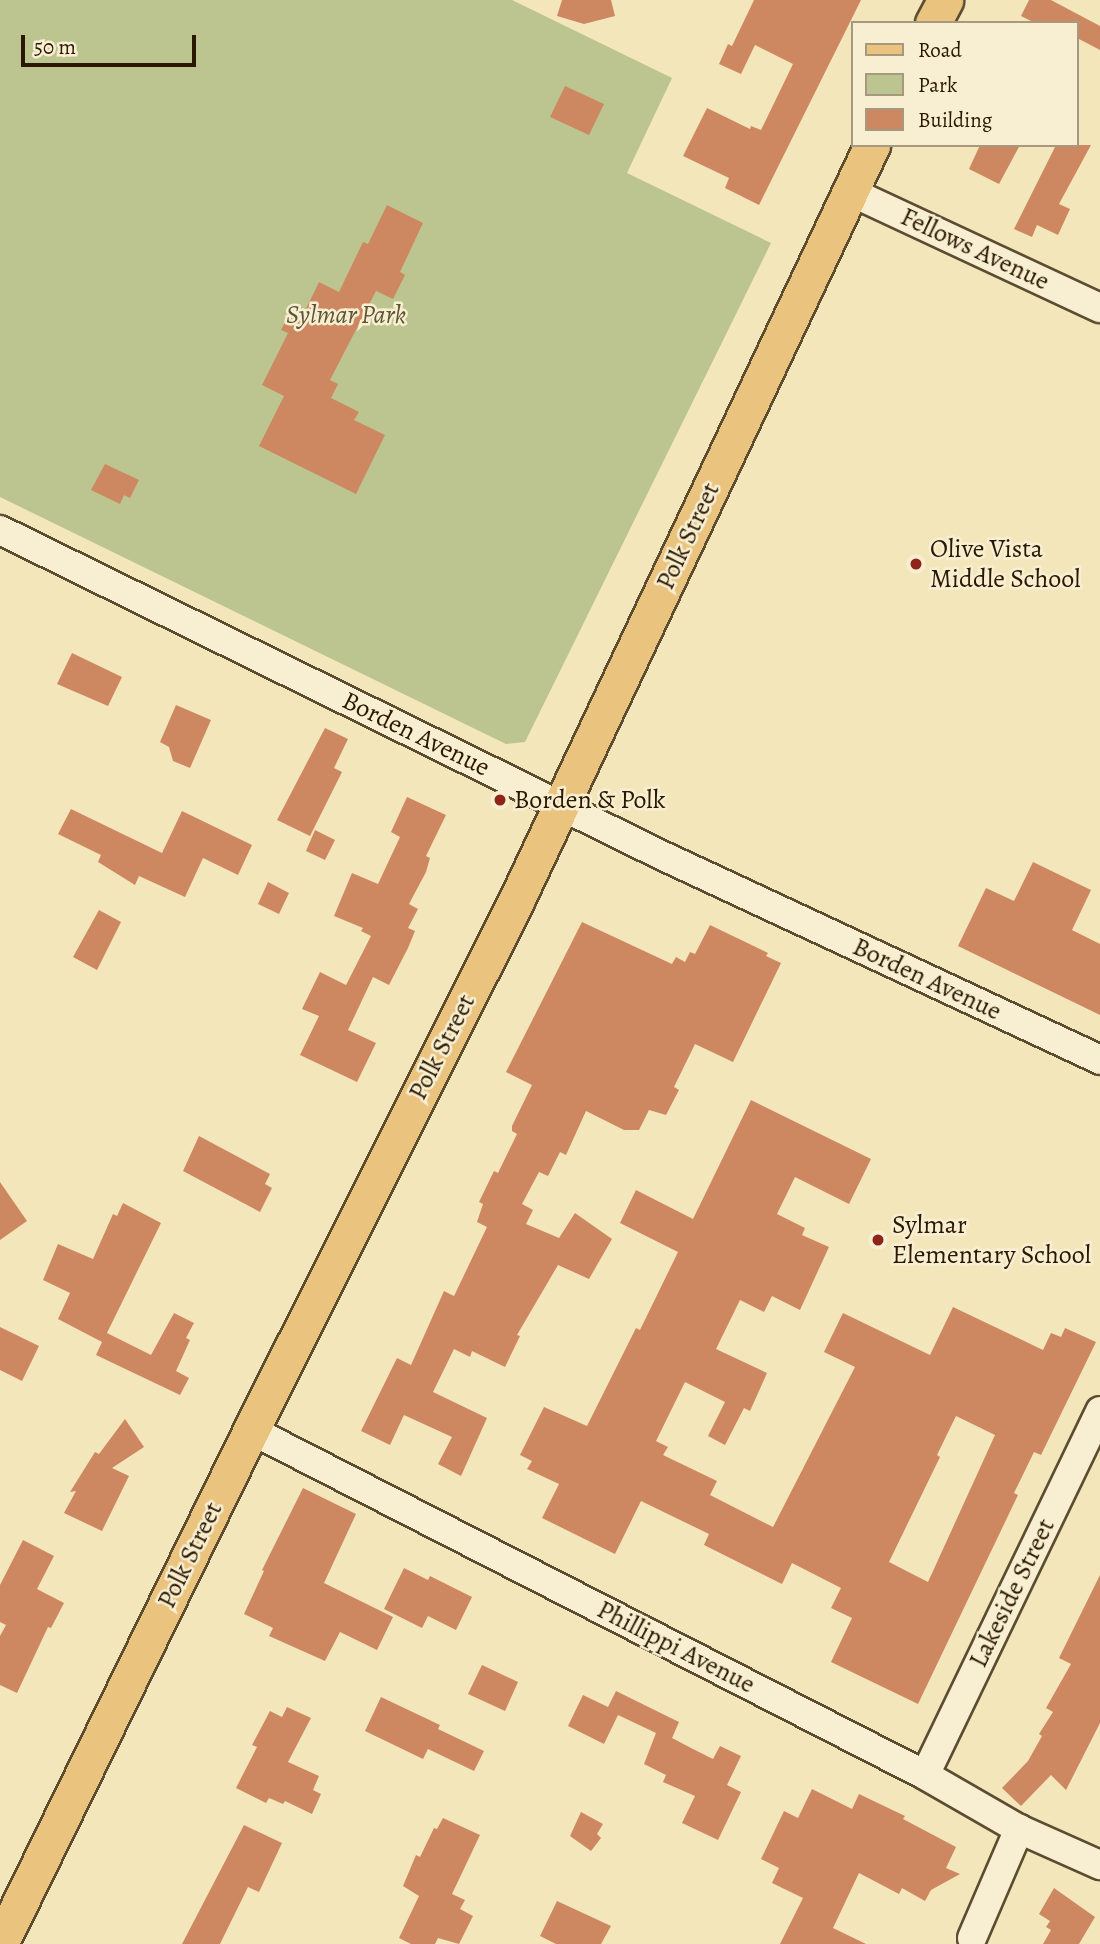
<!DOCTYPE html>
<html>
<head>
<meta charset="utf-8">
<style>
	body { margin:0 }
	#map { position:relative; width:1100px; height:1944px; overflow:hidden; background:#f4e6bb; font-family:Alegreya,serif }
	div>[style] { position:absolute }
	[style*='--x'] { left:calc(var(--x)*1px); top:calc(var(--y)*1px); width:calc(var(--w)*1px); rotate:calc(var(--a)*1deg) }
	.green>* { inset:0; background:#bcc490 }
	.building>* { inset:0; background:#ce8861 }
	.roads { filter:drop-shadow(2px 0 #5c4c30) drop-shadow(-2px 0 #5c4c30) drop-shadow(0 2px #5c4c30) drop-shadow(0 -2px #5c4c30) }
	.minor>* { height:28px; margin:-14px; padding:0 14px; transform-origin:14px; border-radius:14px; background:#f8efd3 }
	.major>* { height:35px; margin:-17.5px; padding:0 17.5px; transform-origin:17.5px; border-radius:17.5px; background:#eac37e }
	.dots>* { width:19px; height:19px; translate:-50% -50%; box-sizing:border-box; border:4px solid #f8efd3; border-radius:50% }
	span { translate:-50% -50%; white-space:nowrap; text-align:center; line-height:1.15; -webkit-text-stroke:5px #f8efd3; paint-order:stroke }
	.street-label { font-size:26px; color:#2a1801 }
	.park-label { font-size:26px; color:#5d5433; font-style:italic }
	.poi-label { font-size:26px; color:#2a1801 }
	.left { translate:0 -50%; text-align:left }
	.legend { position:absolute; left:851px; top:21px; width:228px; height:126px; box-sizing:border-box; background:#f8efd3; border:2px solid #a6997f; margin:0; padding:9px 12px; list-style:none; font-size:21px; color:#2a1801 }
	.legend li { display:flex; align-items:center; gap:14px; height:35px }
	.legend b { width:35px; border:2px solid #a6997f }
	.scale { position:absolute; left:21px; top:35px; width:175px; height:32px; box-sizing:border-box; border:4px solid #2a1801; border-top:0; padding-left:9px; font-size:21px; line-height:24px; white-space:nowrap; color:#2a1801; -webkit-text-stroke:5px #f8efd3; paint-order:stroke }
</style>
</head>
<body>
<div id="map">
	<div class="green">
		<div style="clip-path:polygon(0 0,512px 0,672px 78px,627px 173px,771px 243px,525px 742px,506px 744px,0 497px)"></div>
	</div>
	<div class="building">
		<div style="clip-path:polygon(562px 0,611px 0,615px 16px,584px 24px,557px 16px)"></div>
		<div style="clip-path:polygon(754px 0,861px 0,759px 205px,725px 188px,729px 178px,683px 156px,707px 108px,750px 129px,751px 126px,761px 130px,793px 64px,755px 45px,741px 74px,719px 64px,728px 44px,732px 46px)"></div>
		<div style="clip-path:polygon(1029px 0,1051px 0,1100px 26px,1100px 50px,1077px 38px,1077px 23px,1035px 23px,1021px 16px)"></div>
		<div style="clip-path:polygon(565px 86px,604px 104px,589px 135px,550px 117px)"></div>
		<div style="clip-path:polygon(980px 145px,1020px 145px,999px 184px,969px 169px)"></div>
		<div style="clip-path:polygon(1056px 145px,1091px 145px,1059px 204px,1070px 209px,1058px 235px,1037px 225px,1032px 237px,1014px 229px)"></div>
		<div style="clip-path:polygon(387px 205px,423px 223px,400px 272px,405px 275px,393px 299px,376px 291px,330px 380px,338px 384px,331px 398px,359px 412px,354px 420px,385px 435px,356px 494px,259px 446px,284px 396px,262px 385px,288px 333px,281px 330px,291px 311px,302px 317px,319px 282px,339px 292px,363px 242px,368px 244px)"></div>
		<div style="clip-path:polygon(105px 464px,139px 480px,130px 498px,124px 495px,120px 504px,91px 490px)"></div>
		<div style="clip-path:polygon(72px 653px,122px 677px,108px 706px,57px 684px)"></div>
		<div style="clip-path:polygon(176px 705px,211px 720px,190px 768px,173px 761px,169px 747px,160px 742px)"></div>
		<div style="clip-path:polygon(325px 728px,348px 739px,334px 768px,342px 772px,310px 836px,277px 820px)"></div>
		<div style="clip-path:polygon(407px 797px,446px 815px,426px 856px,430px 858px,426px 872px,409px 904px,418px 909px,408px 928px,415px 931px,408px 948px,389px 985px,373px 977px,348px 1030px,376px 1043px,357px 1082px,300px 1055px,319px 1016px,302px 1009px,320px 972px,346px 985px,371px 936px,361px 931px,363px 928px,334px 916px,352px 873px,378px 884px,400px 837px,391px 832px)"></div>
		<div style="clip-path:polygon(71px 809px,162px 853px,182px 811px,252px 845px,238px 875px,203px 858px,185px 897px,139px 876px,135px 885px,98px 862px,101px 855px,58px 834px)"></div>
		<div style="clip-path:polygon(315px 830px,335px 840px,325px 860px,306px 851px)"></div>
		<div style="clip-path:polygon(1033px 862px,1091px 890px,1072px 930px,1100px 944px,1100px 1015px,958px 946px,986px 888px,1014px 901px)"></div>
		<div style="clip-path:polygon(268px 882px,289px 893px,279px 914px,258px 904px)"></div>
		<div style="clip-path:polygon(99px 910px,121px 922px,97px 970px,73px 957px)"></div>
		<div style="clip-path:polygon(582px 922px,672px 964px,676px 957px,685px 962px,690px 952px,695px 954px,710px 925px,768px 953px,766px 956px,781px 963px,733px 1062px,695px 1044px,674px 1087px,679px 1090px,666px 1115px,649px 1110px,639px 1130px,624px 1130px,586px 1111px,566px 1155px,560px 1152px,548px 1176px,539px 1172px,522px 1204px,533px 1210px,526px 1224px,559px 1238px,575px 1213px,612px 1239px,589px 1279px,558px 1265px,517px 1335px,520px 1336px,505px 1367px,472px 1351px,470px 1357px,454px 1349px,433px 1392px,487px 1418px,461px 1476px,438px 1464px,452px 1437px,404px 1415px,390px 1445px,361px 1431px,397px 1358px,411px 1365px,444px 1291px,454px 1296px,487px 1227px,477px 1222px,483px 1204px,479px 1202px,494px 1171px,498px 1173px,517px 1134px,512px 1131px,512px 1126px,532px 1085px,506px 1072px)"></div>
		<div style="clip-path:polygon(evenodd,751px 1100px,871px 1159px,849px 1204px,795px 1177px,777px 1214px,805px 1228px,802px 1235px,829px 1247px,800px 1310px,772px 1296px,764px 1312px,740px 1300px,716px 1349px,767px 1373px,750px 1411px,744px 1408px,725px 1445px,708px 1436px,725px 1402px,685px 1382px,656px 1441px,668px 1447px,663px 1455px,717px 1481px,710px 1495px,773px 1527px,855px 1367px,824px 1352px,843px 1313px,930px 1355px,953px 1307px,1043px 1350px,1051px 1333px,1061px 1337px,1065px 1328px,1096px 1342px,1041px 1455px,1034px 1452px,1014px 1493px,1018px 1495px,918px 1704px,831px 1662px,852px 1618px,831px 1608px,841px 1588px,792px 1563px,782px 1584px,704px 1545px,709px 1534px,641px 1501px,615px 1554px,542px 1518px,559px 1484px,527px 1469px,532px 1461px,520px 1455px,544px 1407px,587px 1426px,636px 1328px,640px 1330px,678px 1252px,620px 1223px,636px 1190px,693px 1219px,751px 1100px,956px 1416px,995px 1435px,928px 1582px,889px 1562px,940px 1457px,937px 1455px,956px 1416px)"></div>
		<div style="clip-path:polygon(199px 1136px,270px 1174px,265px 1184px,272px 1188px,260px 1212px,183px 1171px)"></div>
		<div style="clip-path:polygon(0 1182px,27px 1221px,0 1240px)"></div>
		<div style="clip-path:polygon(123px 1203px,161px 1223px,107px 1333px,151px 1355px,174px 1313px,194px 1323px,186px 1338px,190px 1340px,176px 1371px,189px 1378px,180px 1395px,96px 1355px,102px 1342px,58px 1319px,70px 1293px,43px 1280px,58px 1244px,93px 1259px,113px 1214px,117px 1216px)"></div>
		<div style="clip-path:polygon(0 1327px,39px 1346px,22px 1381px,0 1370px)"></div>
		<div style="clip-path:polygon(125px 1419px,144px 1447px,112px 1468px,129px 1476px,102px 1531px,64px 1513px,76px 1491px,70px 1492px,95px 1452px,99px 1454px)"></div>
		<div style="clip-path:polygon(303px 1488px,356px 1514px,324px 1583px,393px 1617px,377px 1650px,340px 1632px,325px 1661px,269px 1636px,273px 1628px,244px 1614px,264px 1571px,262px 1570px)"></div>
		<div style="clip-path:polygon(23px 1540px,54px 1556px,37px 1589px,64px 1603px,51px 1628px,48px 1627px,17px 1693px,0 1685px,0 1636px,6px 1625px,0 1622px,0 1585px)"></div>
		<div style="clip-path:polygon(404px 1568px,428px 1580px,430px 1576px,472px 1597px,456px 1630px,428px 1616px,422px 1628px,384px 1609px)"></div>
		<div style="clip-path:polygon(1100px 1575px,1100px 1723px,1066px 1790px,1051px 1775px,1021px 1806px,1002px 1788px,1028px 1761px,1042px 1736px,1039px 1734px,1053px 1712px,1046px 1708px,1071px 1664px,1059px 1658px)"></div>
		<div style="clip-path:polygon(482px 1665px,518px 1682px,505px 1711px,468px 1694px)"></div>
		<div style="clip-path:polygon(616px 1691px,679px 1722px,672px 1738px,693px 1749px,713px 1759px,720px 1746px,741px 1756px,727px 1785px,741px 1792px,718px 1840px,682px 1823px,695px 1796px,663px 1782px,666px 1775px,644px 1764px,656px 1733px,618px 1715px,604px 1744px,568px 1726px,583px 1695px,608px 1707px)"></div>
		<div style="clip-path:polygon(381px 1697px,440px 1725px,438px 1729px,484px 1751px,474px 1771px,428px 1749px,423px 1759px,365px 1731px)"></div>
		<div style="clip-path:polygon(287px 1707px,311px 1718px,288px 1762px,319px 1776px,313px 1790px,321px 1794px,312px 1814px,285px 1801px,283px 1804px,269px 1798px,266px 1803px,236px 1788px,257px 1747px,252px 1745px,270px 1711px,282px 1717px)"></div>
		<div style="clip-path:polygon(812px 1789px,852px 1809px,859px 1794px,905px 1816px,903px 1819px,956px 1847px,946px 1868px,960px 1874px,931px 1890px,925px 1901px,902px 1888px,899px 1894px,859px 1873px,833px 1928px,866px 1944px,780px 1944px,803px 1898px,772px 1883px,779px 1868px,761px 1859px,784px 1811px,798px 1818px)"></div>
		<div style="clip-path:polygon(581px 1812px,603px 1824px,597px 1834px,601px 1838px,591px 1851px,570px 1836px)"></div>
		<div style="clip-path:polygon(443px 1818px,480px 1835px,452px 1894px,465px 1900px,460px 1909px,473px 1916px,459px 1944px,438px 1938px,435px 1944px,411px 1944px,399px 1938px,419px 1896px,403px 1886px,416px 1855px,420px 1857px,434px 1828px,437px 1829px)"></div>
		<div style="clip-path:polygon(244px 1825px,282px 1843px,259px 1892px,248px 1887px,220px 1944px,182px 1944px)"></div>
		<div style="clip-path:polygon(1054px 1888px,1095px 1917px,1079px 1944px,1043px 1944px,1051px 1930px,1046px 1927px,1050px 1921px,1039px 1914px)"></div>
		<div style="clip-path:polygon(557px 1901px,611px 1926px,601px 1944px,556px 1944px,540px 1936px)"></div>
	</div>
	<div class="roads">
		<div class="minor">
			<div style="--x:849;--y:191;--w:277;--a:25"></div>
			<div style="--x:0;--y:530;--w:737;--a:26.18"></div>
			<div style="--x:661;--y:855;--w:485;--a:25"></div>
			<div style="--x:251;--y:1430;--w:757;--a:27.11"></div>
			<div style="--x:925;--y:1775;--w:108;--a:29.9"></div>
			<div style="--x:1019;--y:1829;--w:89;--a:24"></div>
			<div style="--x:925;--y:1775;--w:404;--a:-64.3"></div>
			<div style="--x:972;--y:1938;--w:119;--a:-66.7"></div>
		</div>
		<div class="major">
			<div style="--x:933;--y:23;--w:26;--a:-62"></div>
			<div style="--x:0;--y:1944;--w:572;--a:-63.97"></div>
			<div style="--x:251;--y:1430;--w:592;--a:-63.39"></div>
			<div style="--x:516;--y:901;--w:836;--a:-64.78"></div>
		</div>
	</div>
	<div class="dots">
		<div style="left:916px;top:564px;background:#8f2418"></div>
		<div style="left:500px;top:800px;background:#8f2418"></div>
		<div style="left:878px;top:1240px;background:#8f2418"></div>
	</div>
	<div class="street-label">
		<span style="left:975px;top:249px;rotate:25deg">Fellows Avenue</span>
		<span style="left:688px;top:536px;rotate:-65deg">Polk Street</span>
		<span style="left:416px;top:734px;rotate:26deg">Borden Avenue</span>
		<span style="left:927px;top:979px;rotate:25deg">Borden Avenue</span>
		<span style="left:442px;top:1047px;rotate:-63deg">Polk Street</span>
		<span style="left:190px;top:1555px;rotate:-64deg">Polk Street</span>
		<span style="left:1012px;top:1593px;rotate:-64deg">Lakeside Street</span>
		<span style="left:676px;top:1647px;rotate:27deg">Phillippi Avenue</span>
	</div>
	<div class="park-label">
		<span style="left:346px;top:315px">Sylmar Park</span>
	</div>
	<div class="poi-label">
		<span class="left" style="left:930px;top:564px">Olive Vista<br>Middle School</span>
		<span class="left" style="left:514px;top:800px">Borden &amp; Polk</span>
		<span class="left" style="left:892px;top:1240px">Sylmar<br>Elementary School</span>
	</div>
	<ul class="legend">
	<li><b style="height:9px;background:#eac37e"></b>Road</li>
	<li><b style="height:19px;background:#bcc490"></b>Park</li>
	<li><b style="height:19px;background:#ce8861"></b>Building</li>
	</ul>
	<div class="scale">50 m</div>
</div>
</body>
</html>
